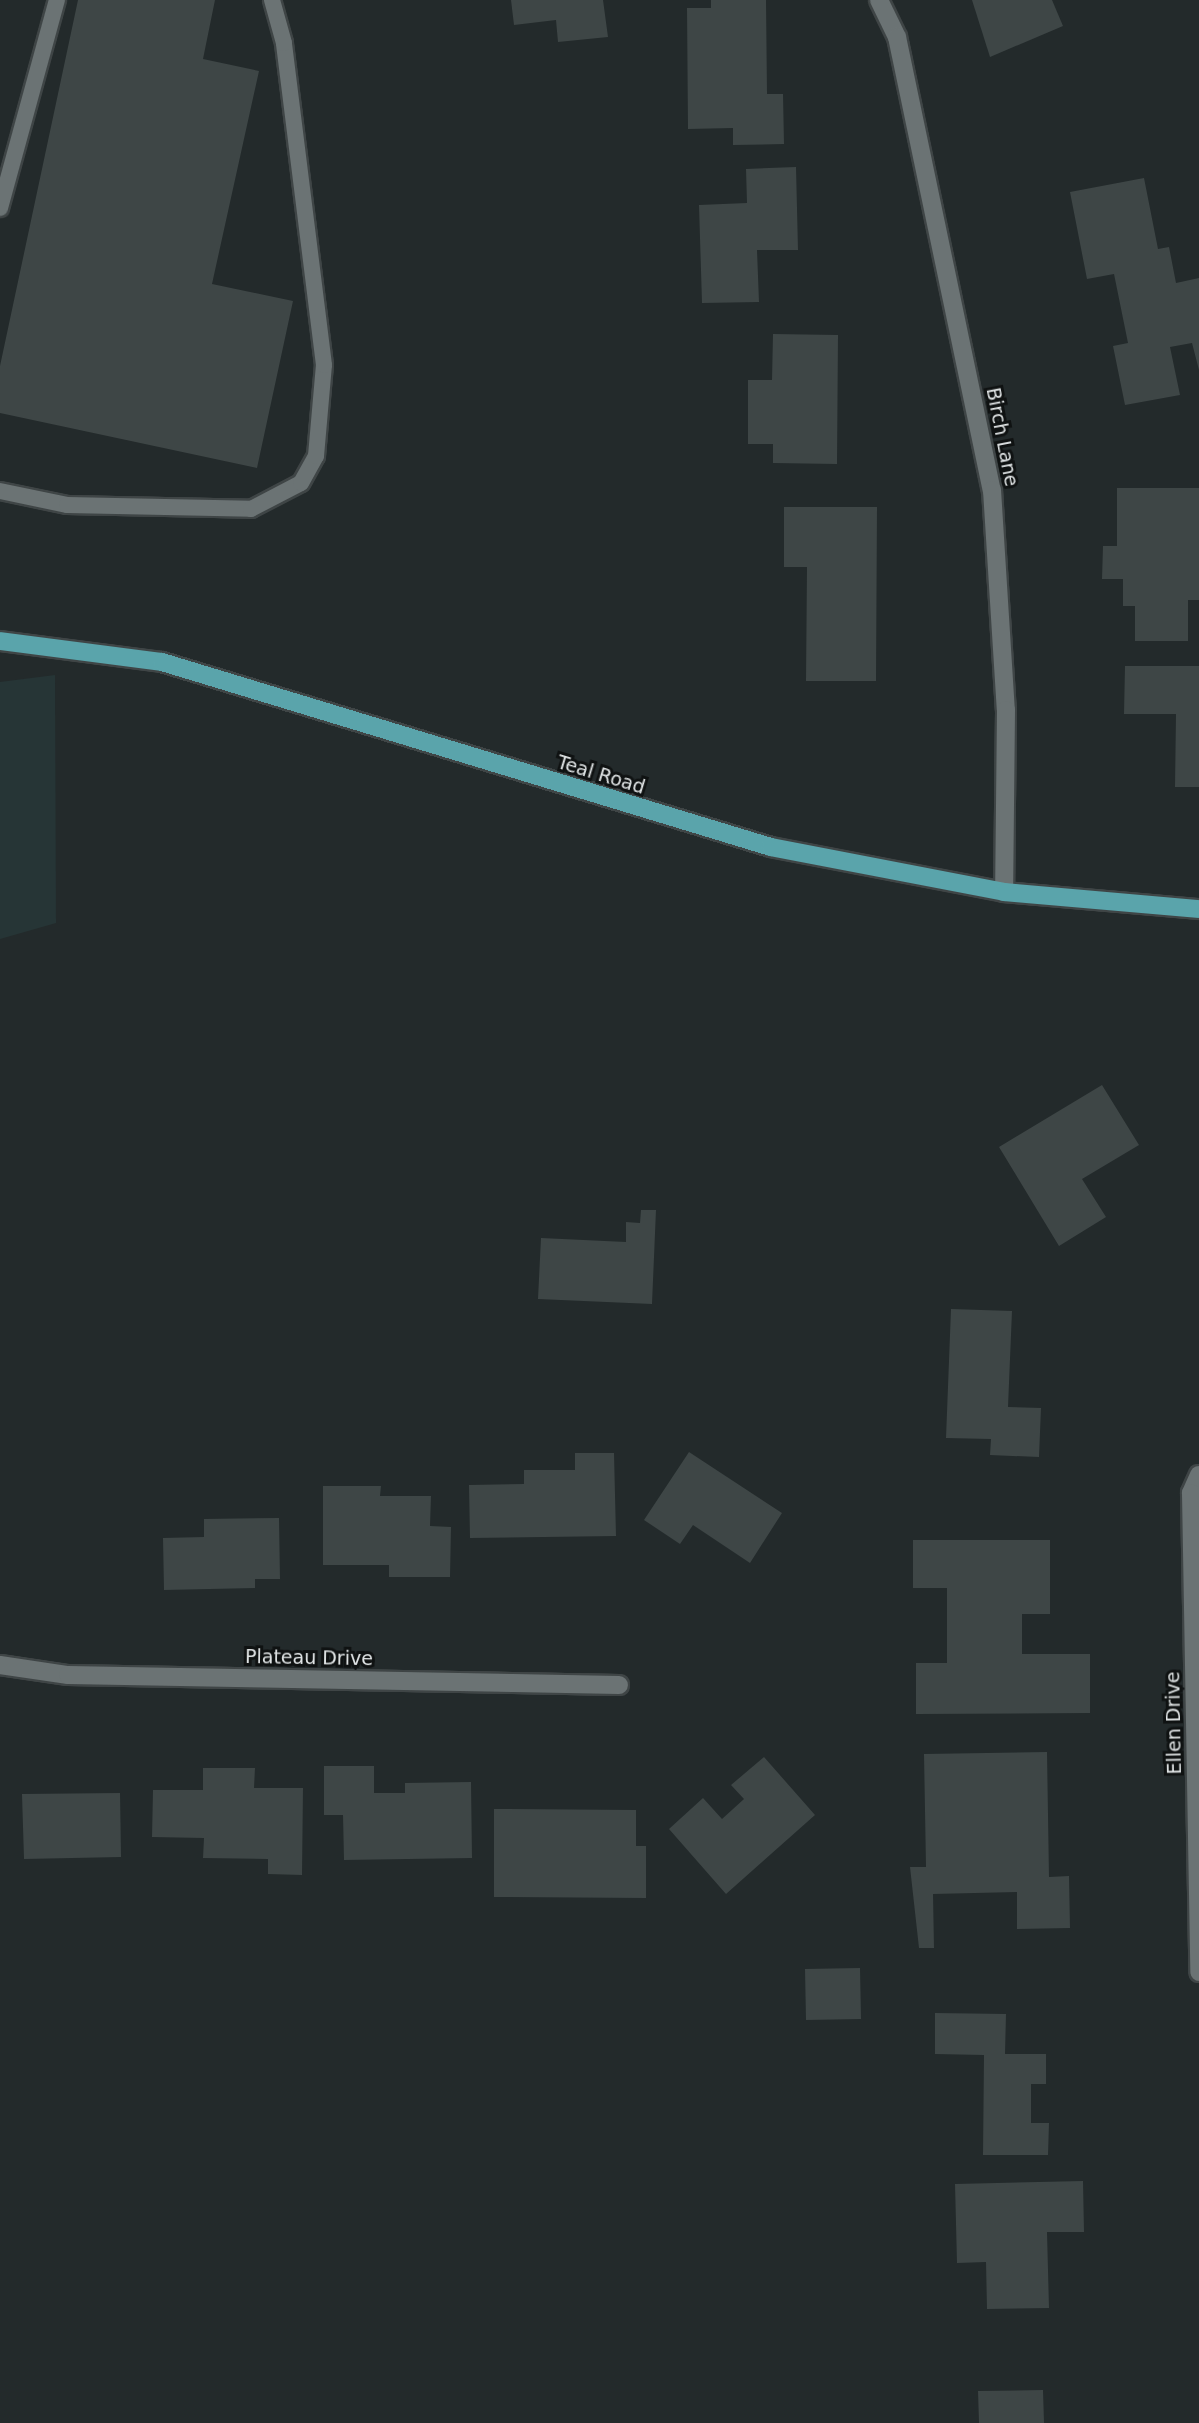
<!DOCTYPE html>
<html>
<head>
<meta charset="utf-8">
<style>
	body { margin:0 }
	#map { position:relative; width:1199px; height:2423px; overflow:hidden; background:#232a2b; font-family:"DejaVu Sans",sans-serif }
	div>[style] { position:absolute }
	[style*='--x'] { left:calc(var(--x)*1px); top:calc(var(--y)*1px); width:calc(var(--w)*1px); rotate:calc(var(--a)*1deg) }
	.built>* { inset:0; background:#263536 }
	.building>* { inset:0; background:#3e4646 }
	.roads { filter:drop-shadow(2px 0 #3f4546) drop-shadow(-2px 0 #3f4546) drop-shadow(0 2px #3f4546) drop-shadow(0 -2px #3f4546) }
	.lane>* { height:16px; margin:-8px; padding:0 8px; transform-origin:8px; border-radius:8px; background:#6b7374 }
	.street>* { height:18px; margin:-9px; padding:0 9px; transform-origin:9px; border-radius:9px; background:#6b7374 }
	.primary>* { height:18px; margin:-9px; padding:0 9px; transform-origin:9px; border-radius:9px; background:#5aa4ab }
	span { translate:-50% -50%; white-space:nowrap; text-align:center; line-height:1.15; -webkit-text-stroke:6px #0f1212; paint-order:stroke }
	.street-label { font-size:19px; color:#e1e5e6 }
</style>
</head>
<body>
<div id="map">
	<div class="built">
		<div style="clip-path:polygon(55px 675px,56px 923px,0 939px,0 682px)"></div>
	</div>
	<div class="building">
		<div style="clip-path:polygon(78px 0,215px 0,203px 59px,259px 71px,212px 284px,293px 301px,257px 468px,0 413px,0 366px)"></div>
		<div style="clip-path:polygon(511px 0,603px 0,608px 37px,558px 42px,556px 20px,514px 25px)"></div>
		<div style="clip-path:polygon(711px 0,766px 0,767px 94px,783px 94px,784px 144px,733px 145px,733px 128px,688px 129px,687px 8px,711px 8px)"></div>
		<div style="clip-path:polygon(972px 0,1052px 0,1063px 26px,990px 57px)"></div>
		<div style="clip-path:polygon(796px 167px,798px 250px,757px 250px,759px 302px,702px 303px,699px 205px,747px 203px,746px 169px)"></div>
		<div style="clip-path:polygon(1144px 178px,1158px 249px,1169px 247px,1176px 283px,1199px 278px,1199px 370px,1192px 343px,1170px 347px,1180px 395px,1125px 405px,1113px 346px,1128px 343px,1114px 274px,1087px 279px,1070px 192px)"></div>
		<div style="clip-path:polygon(773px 334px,838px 335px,837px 464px,773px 463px,773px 444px,748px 444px,748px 380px,772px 380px)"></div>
		<div style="clip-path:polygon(1117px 488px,1199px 488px,1199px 600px,1188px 600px,1188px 641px,1135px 641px,1135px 606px,1123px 606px,1123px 579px,1102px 579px,1103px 546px,1117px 546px)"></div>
		<div style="clip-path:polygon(784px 507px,877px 507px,876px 681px,806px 681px,807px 567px,784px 567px)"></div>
		<div style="clip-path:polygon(1125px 666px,1199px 666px,1199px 787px,1175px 787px,1176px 714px,1124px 714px)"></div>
		<div style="clip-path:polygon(1102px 1085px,1139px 1145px,1082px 1179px,1106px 1217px,1059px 1246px,999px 1147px)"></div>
		<div style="clip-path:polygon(641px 1210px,656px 1210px,652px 1304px,538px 1299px,541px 1238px,626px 1242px,626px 1222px,640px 1223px)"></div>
		<div style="clip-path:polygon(951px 1309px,1012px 1311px,1008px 1407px,1041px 1408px,1039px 1457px,990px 1455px,991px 1439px,946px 1438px)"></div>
		<div style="clip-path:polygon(689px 1452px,782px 1513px,750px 1563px,693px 1525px,680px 1544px,644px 1520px)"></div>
		<div style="clip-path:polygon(575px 1453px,614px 1453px,616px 1536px,470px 1538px,469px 1485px,524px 1484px,524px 1470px,575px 1470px)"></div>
		<div style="clip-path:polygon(323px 1486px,381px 1486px,380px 1496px,431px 1496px,430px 1526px,451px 1527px,450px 1577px,389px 1577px,389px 1565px,323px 1565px)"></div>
		<div style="clip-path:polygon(279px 1518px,280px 1579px,255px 1579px,255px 1588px,164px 1590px,163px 1538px,204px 1537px,204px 1519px)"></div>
		<div style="clip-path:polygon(913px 1540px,1050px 1540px,1050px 1614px,1022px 1614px,1022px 1654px,1090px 1654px,1090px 1713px,916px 1714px,916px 1663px,947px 1663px,947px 1588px,913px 1588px)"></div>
		<div style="clip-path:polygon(1047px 1752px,1049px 1877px,1069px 1876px,1070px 1928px,1017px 1929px,1017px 1892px,933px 1894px,934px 1948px,919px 1948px,910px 1867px,926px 1867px,924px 1754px)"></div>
		<div style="clip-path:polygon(764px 1757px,815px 1815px,726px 1894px,669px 1829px,703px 1798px,722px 1819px,744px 1799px,731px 1785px)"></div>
		<div style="clip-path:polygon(324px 1766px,374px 1766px,374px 1793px,405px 1793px,405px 1783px,471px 1782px,472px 1858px,344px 1860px,343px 1815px,324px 1815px)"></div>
		<div style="clip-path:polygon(203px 1768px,255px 1768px,254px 1788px,303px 1788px,302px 1875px,268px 1874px,268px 1859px,203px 1858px,204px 1838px,152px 1837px,153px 1790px,203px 1790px)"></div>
		<div style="clip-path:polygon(120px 1793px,121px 1857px,24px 1859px,22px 1794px)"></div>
		<div style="clip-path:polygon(494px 1809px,636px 1810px,636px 1846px,646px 1846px,646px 1898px,494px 1897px)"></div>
		<div style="clip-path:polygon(860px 1968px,861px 2019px,806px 2020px,805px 1969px)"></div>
		<div style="clip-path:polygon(935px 2013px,1006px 2014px,1005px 2054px,1046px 2054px,1046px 2084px,1031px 2084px,1031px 2123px,1049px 2123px,1048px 2155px,983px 2155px,984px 2055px,935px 2054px)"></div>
		<div style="clip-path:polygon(1083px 2181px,1084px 2232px,1047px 2232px,1049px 2308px,987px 2309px,986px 2262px,957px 2263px,955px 2184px)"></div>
		<div style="clip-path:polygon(1043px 2390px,1044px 2423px,979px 2423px,978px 2391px)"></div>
	</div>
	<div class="roads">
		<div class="lane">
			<div style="--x:0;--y:208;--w:216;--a:-74.7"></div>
			<div style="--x:0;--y:491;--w:68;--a:11.8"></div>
			<div style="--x:67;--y:505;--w:184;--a:1.2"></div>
			<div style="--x:251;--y:509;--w:56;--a:-27.5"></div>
			<div style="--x:301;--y:483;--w:31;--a:-61"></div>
			<div style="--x:316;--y:456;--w:91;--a:-85"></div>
			<div style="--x:324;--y:365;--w:324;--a:-97.1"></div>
			<div style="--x:284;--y:43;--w:45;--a:-105.6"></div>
		</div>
		<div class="street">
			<div style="--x:879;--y:0;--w:41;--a:64.1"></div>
			<div style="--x:897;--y:37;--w:463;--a:78.2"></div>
			<div style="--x:992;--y:490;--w:220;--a:86.4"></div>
			<div style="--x:1006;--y:710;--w:182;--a:90.6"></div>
			<div style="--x:1199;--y:1475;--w:20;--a:114"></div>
			<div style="--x:1191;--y:1493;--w:479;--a:89"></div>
			<div style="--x:0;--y:1665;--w:69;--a:8.4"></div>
			<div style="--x:68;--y:1675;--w:551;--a:1.04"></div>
		</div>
		<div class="primary">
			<div style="--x:0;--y:641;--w:163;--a:7.4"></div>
			<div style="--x:162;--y:662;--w:636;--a:16.9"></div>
			<div style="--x:771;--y:847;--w:237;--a:10.9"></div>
			<div style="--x:1004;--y:892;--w:196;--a:5"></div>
		</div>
	</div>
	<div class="street-label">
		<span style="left:1002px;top:437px;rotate:79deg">Birch Lane</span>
		<span style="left:601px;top:775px;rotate:17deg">Teal Road</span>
		<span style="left:309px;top:1658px;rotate:1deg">Plateau Drive</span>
		<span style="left:1174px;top:1723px;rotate:-91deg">Ellen Drive</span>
	</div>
</div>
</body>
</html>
